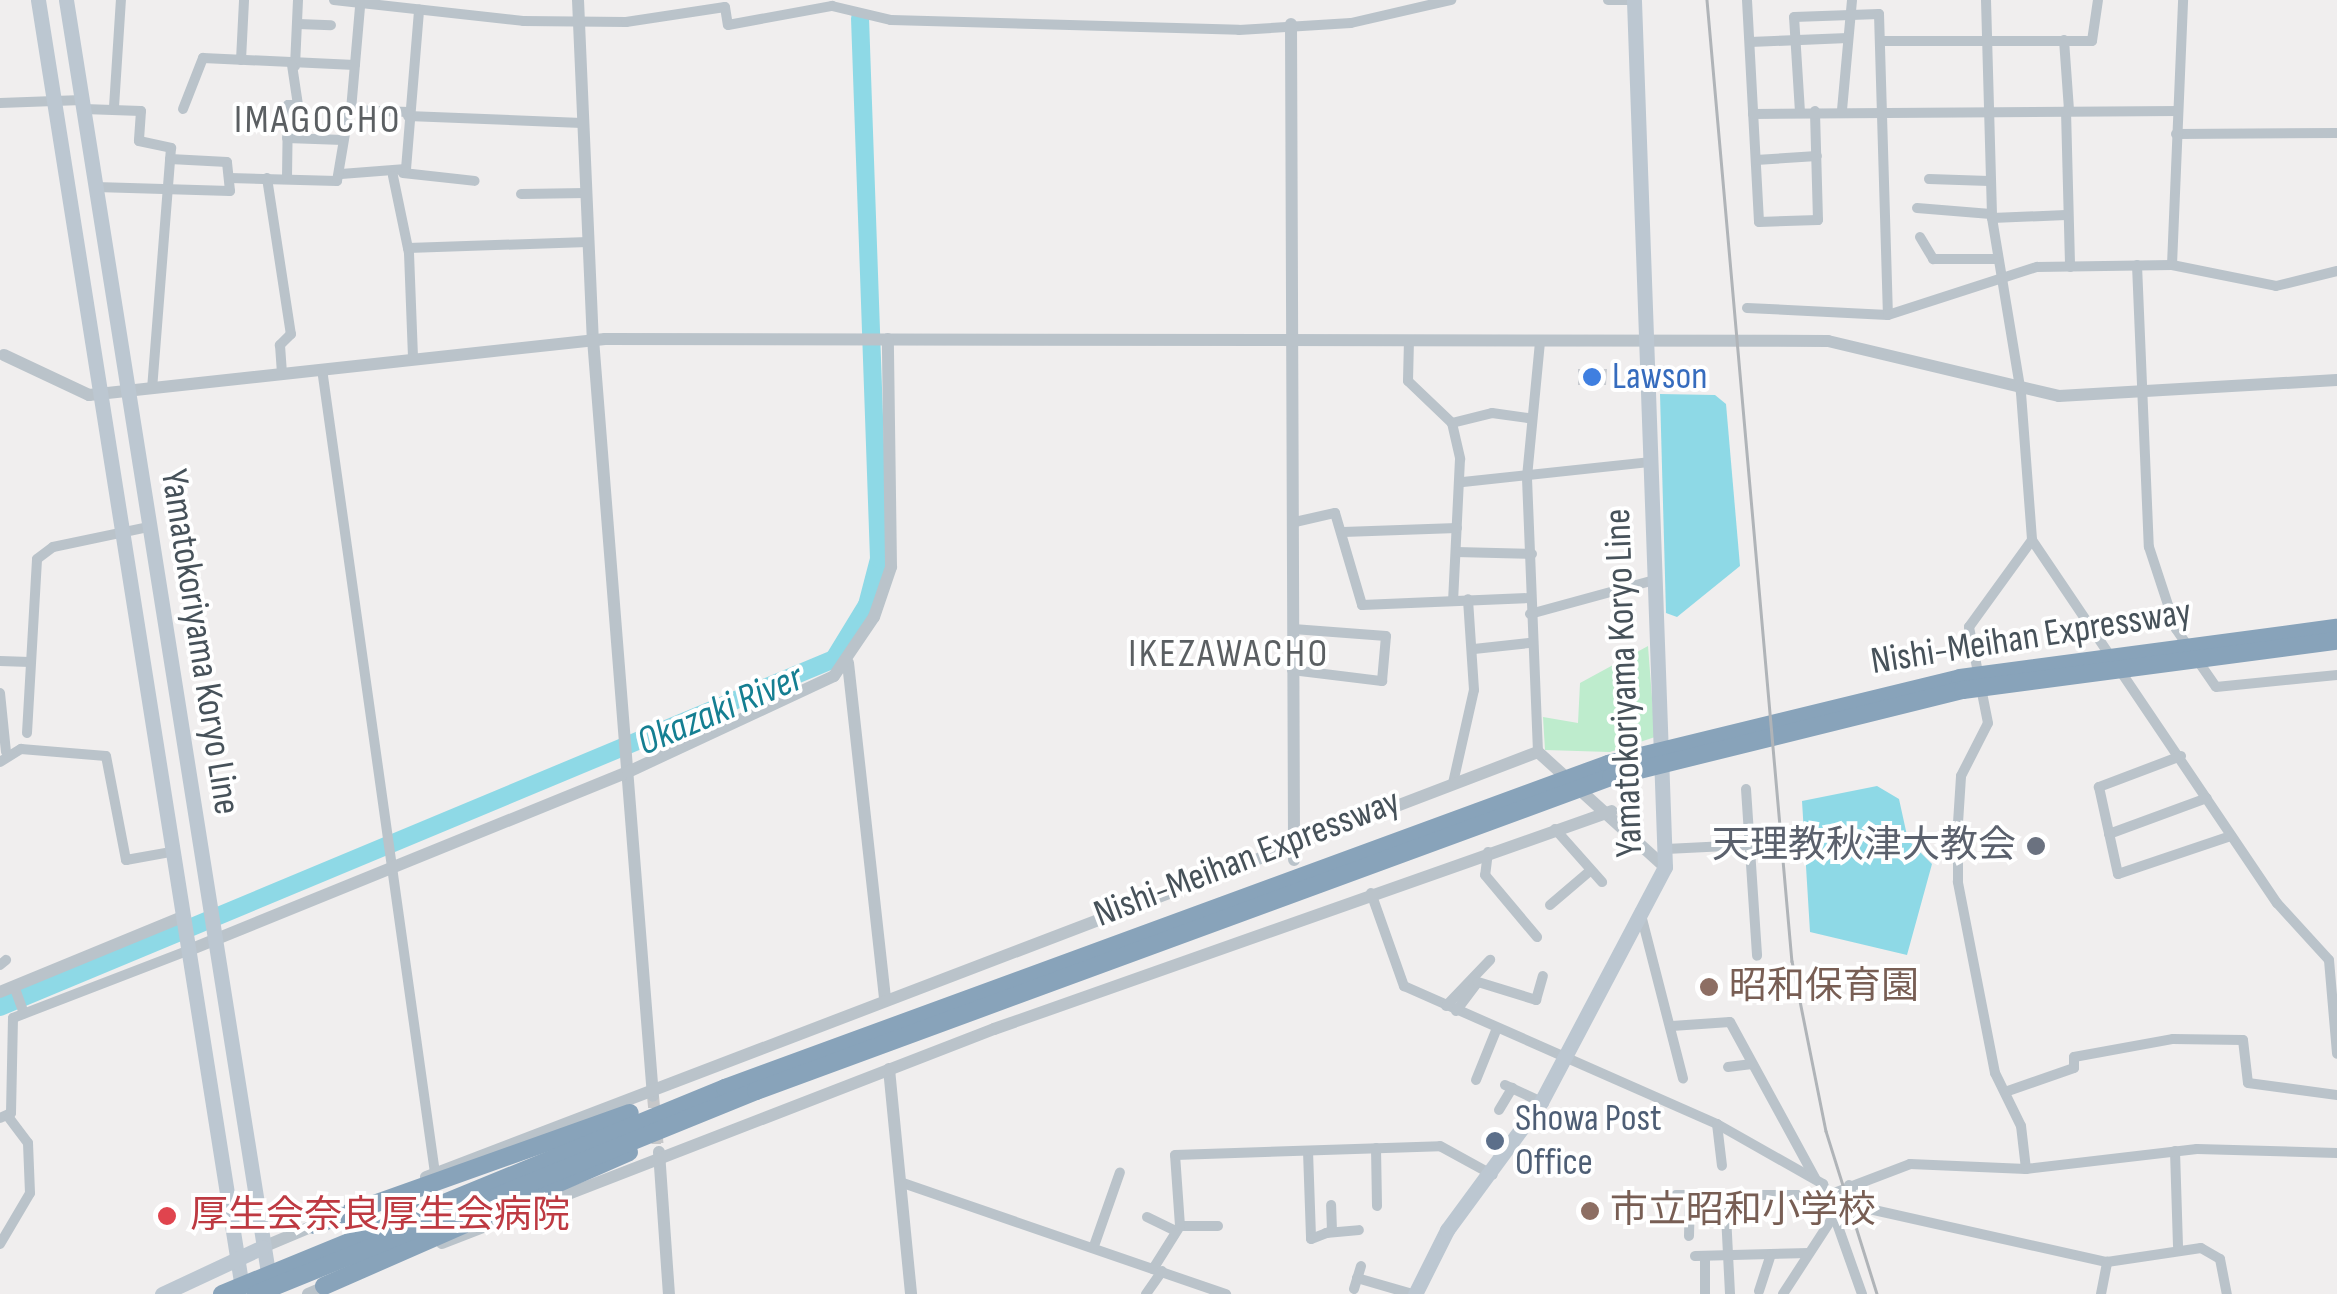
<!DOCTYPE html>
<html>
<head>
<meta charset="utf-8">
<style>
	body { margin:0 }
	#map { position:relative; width:2337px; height:1294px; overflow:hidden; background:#f0eeee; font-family:"Sofia Sans Condensed","Noto Sans JP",sans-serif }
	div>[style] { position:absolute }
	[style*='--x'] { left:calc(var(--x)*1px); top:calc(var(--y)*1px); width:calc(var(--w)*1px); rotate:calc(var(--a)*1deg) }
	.green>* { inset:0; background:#beeccd }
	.water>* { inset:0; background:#8ed9e6 }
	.river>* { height:18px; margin:-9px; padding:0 9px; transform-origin:9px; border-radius:9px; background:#8ed9e6 }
	.building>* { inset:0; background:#c8cbd0 }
	.tertiary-tunnel>* { height:12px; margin-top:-6px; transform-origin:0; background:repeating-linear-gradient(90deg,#c6c7c9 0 12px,transparent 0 18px) }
	.minor>* { height:10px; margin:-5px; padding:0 5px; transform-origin:5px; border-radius:5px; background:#bac3ca }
	.tertiary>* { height:12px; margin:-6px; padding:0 6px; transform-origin:6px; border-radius:6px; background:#bac3ca }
	.secondary>* { height:15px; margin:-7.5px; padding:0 7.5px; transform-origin:7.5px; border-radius:7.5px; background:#bcc7d1 }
	.motorway>* { height:18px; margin:-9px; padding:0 9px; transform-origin:9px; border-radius:9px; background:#88a3ba }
	.rail>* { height:2.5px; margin:-1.25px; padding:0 1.25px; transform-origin:1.25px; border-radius:1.25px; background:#b0b4b8 }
	.dots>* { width:28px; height:28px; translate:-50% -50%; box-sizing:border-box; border:5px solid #fff; border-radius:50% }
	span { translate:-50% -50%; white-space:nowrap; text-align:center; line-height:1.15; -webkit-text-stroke:8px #fff; paint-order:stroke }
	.shop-label { font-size:38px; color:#366cbe }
	.left { translate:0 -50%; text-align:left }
	.street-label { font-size:38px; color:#47525a }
	.worship-label { font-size:38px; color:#5b616d }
	.right { translate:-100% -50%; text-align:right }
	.education-label { font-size:38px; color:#785e54 }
	.service-label { font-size:38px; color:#4e5e75 }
	.health-label { font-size:38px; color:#be3a42 }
	.neighbourhood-label { font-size:40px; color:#5b5f62; letter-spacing:2.5px }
	.water-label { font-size:40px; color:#157f92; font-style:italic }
</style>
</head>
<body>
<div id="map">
	<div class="green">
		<div style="clip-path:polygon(1648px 646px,1655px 737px,1610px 752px,1545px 750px,1543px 717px,1578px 723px,1580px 683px)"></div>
	</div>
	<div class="water">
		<div style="clip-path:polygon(1660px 394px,1715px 395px,1726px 404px,1740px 566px,1677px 617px,1666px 613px)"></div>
		<div style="clip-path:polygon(1877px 786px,1899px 799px,1908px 840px,1932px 864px,1907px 955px,1810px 932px,1802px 801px)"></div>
	</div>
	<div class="river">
		<div style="--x:0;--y:1007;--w:904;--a:-22.65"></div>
		<div style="--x:834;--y:659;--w:63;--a:-58.6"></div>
		<div style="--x:867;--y:605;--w:48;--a:-75.4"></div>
		<div style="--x:879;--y:559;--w:541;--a:-92.01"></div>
	</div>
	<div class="building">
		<div style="clip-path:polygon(1578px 369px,1607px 369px,1606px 385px,1578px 385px)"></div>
	</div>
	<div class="tertiary-tunnel">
		<div style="--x:653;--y:1096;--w:53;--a:84.6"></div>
	</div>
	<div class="minor">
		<div style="--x:334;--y:0;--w:190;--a:6.3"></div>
		<div style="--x:523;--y:21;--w:103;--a:0.6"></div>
		<div style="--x:626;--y:22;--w:100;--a:-8.6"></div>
		<div style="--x:725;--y:7;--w:18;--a:81"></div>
		<div style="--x:728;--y:25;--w:106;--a:-10.4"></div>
		<div style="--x:832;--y:6;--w:61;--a:13.3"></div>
		<div style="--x:891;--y:20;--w:348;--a:1.6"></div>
		<div style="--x:1239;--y:30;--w:112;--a:-3.6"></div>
		<div style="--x:1351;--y:23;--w:103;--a:-13"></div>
		<div style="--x:1608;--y:0;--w:26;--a:0"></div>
		<div style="--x:1747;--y:0;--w:222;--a:86.9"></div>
		<div style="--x:1759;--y:222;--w:59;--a:-1.9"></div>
		<div style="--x:1818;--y:220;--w:109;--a:-91.6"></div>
		<div style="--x:1986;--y:0;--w:218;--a:88.4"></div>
		<div style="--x:1992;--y:218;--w:177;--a:80.6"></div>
		<div style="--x:2021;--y:393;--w:147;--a:85.7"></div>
		<div style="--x:2032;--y:540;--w:438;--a:56"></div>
		<div style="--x:2277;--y:903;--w:77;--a:47.6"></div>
		<div style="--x:2329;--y:960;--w:94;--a:85.1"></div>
		<div style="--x:298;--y:24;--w:33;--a:2"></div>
		<div style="--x:2064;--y:40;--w:70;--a:85.9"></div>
		<div style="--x:1880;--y:41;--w:212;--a:0"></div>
		<div style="--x:2092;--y:41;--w:41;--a:-81.7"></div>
		<div style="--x:1750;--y:42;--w:98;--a:-2.3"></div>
		<div style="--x:241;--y:60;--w:60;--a:-87.1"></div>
		<div style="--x:295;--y:66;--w:66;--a:-87.4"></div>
		<div style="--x:0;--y:103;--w:82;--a:-2.1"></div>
		<div style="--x:114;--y:107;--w:107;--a:-86.3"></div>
		<div style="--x:84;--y:109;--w:57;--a:2"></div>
		<div style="--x:141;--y:111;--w:30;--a:94"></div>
		<div style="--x:139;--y:141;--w:33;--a:12"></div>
		<div style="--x:171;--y:148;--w:241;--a:94.5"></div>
		<div style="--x:183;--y:109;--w:55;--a:-68.6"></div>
		<div style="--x:203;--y:58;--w:152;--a:2.6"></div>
		<div style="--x:351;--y:110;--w:103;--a:-85"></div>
		<div style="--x:1842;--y:110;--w:110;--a:-84.8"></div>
		<div style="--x:2066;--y:111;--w:156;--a:88.5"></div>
		<div style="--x:1800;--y:112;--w:95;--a:-93.6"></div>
		<div style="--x:1794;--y:17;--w:85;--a:-2"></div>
		<div style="--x:1879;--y:14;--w:301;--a:88.3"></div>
		<div style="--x:1753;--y:114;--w:425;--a:-0.4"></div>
		<div style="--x:408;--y:116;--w:174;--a:2.3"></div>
		<div style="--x:2176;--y:134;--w:161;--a:-0.4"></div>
		<div style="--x:287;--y:138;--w:56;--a:2"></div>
		<div style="--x:1756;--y:160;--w:61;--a:-3.8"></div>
		<div style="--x:403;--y:173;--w:72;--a:6.3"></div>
		<div style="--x:341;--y:174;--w:65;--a:-4.4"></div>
		<div style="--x:406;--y:169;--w:160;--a:-85.3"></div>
		<div style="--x:393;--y:176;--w:79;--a:78.3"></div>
		<div style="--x:409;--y:253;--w:106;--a:87.8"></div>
		<div style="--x:230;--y:178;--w:107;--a:1.6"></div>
		<div style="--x:337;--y:181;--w:72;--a:-80.4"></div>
		<div style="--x:349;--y:110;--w:60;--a:1.9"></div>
		<div style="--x:267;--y:178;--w:158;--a:81.3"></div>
		<div style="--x:291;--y:334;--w:16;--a:135"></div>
		<div style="--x:280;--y:345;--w:28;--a:86"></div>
		<div style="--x:287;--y:178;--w:73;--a:-89.2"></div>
		<div style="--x:288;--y:105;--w:10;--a:0"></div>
		<div style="--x:298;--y:105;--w:40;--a:-98.5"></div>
		<div style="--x:1929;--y:179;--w:60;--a:1.9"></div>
		<div style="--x:96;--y:187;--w:134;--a:1.7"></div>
		<div style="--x:230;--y:191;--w:29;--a:-96"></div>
		<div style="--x:227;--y:162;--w:57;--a:-177"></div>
		<div style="--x:521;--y:194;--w:65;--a:-0.9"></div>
		<div style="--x:1917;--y:208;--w:74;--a:4.6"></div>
		<div style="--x:1992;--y:218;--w:74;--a:-2.3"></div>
		<div style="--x:1920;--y:237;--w:26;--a:59"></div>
		<div style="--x:1933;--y:259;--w:62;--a:0"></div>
		<div style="--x:408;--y:248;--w:180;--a:-1.9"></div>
		<div style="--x:2137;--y:265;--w:282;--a:87.6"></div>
		<div style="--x:2149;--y:547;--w:86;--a:71.8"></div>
		<div style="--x:2176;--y:629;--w:70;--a:55.4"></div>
		<div style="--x:2216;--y:687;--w:122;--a:-5.7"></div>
		<div style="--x:2172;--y:265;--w:265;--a:-87.6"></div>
		<div style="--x:1747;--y:308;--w:141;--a:2.8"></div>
		<div style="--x:1888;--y:315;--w:157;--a:-17.9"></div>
		<div style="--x:2037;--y:267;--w:135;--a:-0.8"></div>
		<div style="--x:2172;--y:265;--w:106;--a:11.4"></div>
		<div style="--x:2276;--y:286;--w:63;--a:-13.8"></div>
		<div style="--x:1409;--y:340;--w:41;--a:91.4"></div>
		<div style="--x:1408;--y:381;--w:61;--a:43.7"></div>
		<div style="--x:1452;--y:423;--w:37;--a:77"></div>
		<div style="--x:1460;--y:459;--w:142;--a:92.8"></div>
		<div style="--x:322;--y:369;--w:812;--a:82"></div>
		<div style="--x:1452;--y:423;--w:41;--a:-14"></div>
		<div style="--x:1492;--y:413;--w:36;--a:8"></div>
		<div style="--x:1463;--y:482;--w:187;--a:-6.1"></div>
		<div style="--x:1295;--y:522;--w:41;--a:-12.7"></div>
		<div style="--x:1335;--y:513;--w:96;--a:73.6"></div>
		<div style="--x:1362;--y:605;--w:168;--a:-2.4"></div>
		<div style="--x:1343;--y:532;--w:114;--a:-2"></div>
		<div style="--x:1456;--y:552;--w:76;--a:1.5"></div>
		<div style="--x:1530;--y:614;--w:129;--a:-15.3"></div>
		<div style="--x:1474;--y:649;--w:55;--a:-6.2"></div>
		<div style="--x:0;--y:661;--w:30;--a:2"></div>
		<div style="--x:1292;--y:670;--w:91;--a:7"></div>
		<div style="--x:1382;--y:681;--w:45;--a:-84.9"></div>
		<div style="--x:1386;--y:636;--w:93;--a:-175.7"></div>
		<div style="--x:0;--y:693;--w:59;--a:84.2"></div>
		<div style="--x:27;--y:733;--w:174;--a:-86.7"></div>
		<div style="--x:37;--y:559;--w:20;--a:-37"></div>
		<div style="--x:53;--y:547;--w:98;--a:-11.8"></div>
		<div style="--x:1538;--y:752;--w:275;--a:-92.3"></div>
		<div style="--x:1527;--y:477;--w:137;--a:-84.5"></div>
		<div style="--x:2181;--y:756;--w:88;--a:159.3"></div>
		<div style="--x:2099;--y:787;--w:89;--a:77.7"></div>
		<div style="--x:2118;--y:874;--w:119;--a:-18.6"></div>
		<div style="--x:0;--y:762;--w:25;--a:-32"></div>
		<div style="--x:21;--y:749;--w:85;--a:4.7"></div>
		<div style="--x:106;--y:756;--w:106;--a:79.1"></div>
		<div style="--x:126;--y:860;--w:46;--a:-10.1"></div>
		<div style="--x:1453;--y:783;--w:95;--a:-77.3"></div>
		<div style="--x:1474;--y:690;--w:91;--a:-93.8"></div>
		<div style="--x:1746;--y:789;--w:167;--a:86.2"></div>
		<div style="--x:1555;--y:829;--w:71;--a:48.4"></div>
		<div style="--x:2109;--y:834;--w:104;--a:-20.2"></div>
		<div style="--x:1666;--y:849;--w:81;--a:-2.8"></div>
		<div style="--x:1488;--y:852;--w:23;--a:97"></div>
		<div style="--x:1485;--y:875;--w:81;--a:50"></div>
		<div style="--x:1371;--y:893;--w:99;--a:70.5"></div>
		<div style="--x:1404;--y:986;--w:342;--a:23.8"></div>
		<div style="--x:1717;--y:1124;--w:122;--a:29.5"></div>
		<div style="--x:1823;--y:1184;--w:117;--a:70.5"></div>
		<div style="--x:1550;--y:905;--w:52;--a:-40.4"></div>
		<div style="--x:1640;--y:911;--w:173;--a:75.6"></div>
		<div style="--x:0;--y:965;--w:8;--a:-40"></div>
		<div style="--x:14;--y:986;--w:29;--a:70"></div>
		<div style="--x:1446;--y:1006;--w:64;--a:-46.3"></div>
		<div style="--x:1456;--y:1011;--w:36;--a:-53"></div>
		<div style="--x:1478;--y:982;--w:61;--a:17.2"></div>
		<div style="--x:1536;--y:1000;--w:25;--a:-74"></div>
		<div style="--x:1672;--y:1026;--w:58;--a:-3.9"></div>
		<div style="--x:1730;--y:1022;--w:178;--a:61.4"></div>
		<div style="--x:1728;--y:1067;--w:24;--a:-7"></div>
		<div style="--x:1476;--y:1080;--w:56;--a:-68"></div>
		<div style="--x:1505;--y:1085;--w:40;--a:25"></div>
		<div style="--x:2005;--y:1092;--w:73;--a:-19.2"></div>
		<div style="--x:2074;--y:1068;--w:11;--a:-90"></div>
		<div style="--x:2074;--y:1057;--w:101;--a:-10.3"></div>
		<div style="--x:2173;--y:1039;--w:70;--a:0.8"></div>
		<div style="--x:2243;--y:1040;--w:43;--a:83.4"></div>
		<div style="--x:2248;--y:1083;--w:90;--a:7.7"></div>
		<div style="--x:1499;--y:1110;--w:26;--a:-59"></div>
		<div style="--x:0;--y:1118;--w:12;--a:-24"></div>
		<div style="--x:11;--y:1113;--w:95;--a:-88.8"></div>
		<div style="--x:13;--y:1018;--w:186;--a:-21.1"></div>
		<div style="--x:1717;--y:1124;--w:42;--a:83.2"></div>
		<div style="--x:1376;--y:1148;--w:58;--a:89"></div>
		<div style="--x:1308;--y:1151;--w:88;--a:88"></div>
		<div style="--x:1311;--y:1239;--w:22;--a:-21"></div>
		<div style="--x:1332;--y:1231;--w:26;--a:-92"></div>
		<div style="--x:2175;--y:1151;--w:95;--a:88.2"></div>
		<div style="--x:2026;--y:1169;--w:43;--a:-96.6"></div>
		<div style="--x:2021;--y:1126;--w:59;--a:-116.1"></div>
		<div style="--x:1995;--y:1073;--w:195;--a:-101"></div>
		<div style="--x:1958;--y:882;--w:59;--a:-90"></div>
		<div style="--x:1958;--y:823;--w:47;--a:-86.3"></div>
		<div style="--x:1961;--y:776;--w:59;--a:-63"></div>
		<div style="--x:1988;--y:723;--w:98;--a:-101.2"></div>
		<div style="--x:1969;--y:627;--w:107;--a:-54.1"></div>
		<div style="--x:900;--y:1182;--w:345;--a:19"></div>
		<div style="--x:1849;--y:1185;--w:22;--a:72"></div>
		<div style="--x:1856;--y:1206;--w:257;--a:12.6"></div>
		<div style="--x:2107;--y:1262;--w:95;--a:-8.5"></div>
		<div style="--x:2201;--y:1248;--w:22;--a:30"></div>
		<div style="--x:2220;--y:1259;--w:36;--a:79"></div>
		<div style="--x:1676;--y:1195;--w:153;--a:0"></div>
		<div style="--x:1829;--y:1195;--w:87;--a:-20.9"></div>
		<div style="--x:1910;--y:1164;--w:116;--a:2.5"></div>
		<div style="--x:2026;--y:1169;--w:172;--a:-6.7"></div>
		<div style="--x:2197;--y:1149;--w:140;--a:1.6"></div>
		<div style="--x:1725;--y:1195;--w:99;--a:87.1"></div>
		<div style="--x:1147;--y:1217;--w:32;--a:26"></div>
		<div style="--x:1180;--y:1226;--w:38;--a:0"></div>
		<div style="--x:1326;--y:1233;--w:33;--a:-5"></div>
		<div style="--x:1689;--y:1236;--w:41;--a:-88.6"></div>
		<div style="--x:0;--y:1244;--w:59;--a:-59.5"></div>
		<div style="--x:30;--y:1193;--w:50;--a:-92.3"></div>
		<div style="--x:28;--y:1143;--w:31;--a:-127"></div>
		<div style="--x:1094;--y:1246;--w:78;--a:-70.6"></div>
		<div style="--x:1695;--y:1256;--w:114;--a:-1.5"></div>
		<div style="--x:1153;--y:1269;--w:51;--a:-57.9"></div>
		<div style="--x:1180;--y:1226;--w:71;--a:-94"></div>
		<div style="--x:1175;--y:1155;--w:265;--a:-1.9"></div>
		<div style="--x:1440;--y:1146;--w:60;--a:28.7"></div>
		<div style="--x:1357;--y:1278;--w:57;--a:16.2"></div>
		<div style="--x:1354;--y:1289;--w:24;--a:-73"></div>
		<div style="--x:1759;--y:1291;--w:39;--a:-72"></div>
		<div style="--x:1146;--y:1294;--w:28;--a:-55"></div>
		<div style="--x:1705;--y:1294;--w:38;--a:-90"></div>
		<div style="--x:1783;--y:1294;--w:99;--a:-57"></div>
		<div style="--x:2101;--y:1294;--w:33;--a:-79"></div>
	</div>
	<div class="tertiary">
		<div style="--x:578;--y:0;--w:339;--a:87.5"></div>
		<div style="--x:593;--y:339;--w:759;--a:85.47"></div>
		<div style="--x:1291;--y:24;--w:836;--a:89.79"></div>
		<div style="--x:4;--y:355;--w:94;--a:25.2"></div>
		<div style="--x:89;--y:395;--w:519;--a:-6.19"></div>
		<div style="--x:605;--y:339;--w:1223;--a:0.09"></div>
		<div style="--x:1828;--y:341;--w:237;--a:13.4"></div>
		<div style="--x:2059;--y:396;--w:278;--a:-3.3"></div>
		<div style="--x:848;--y:663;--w:337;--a:83.7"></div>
		<div style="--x:187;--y:951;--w:476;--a:-22.1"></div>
		<div style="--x:628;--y:772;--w:227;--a:-25"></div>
		<div style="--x:834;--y:676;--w:71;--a:-55.9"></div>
		<div style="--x:874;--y:617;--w:53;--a:-71.2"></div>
		<div style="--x:891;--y:567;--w:228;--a:-90.8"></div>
		<div style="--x:0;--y:992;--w:197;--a:-22.4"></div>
		<div style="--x:889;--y:1069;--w:226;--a:84.4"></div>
		<div style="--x:659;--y:1152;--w:142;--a:86"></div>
		<div style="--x:426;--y:1177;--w:1190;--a:-20.92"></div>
		<div style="--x:1538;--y:752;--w:171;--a:42.2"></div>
		<div style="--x:442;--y:1243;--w:592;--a:-21.19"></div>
		<div style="--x:994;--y:1029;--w:655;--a:-19.43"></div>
		<div style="--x:263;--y:1247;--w:62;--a:-22.8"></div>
		<div style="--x:308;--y:1294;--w:23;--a:-23"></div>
	</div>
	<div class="secondary">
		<div style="--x:38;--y:0;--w:1310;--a:81"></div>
		<div style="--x:66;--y:0;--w:1301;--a:80.98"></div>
		<div style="--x:162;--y:1294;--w:111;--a:-25"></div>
		<div style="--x:1415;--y:1294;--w:72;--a:-63.4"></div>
		<div style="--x:1447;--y:1230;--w:159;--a:-53.7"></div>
		<div style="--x:1541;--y:1102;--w:266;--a:-62.2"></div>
		<div style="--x:1665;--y:867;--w:868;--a:-92.05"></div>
	</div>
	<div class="motorway">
		<div style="--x:315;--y:1225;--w:334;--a:-19.6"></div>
		<div style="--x:324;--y:1286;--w:333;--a:-23.7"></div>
		<div style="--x:222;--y:1294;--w:544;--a:-22.27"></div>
		<div style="--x:725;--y:1088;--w:941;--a:-20.15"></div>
		<div style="--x:1608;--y:764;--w:362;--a:-13.7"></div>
		<div style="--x:1960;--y:678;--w:380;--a:-7.6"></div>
		<div style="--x:256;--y:1294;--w:540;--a:-22.1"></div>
		<div style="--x:756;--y:1091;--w:911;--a:-20.17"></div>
		<div style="--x:1611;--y:777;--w:363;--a:-13.9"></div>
		<div style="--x:1963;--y:690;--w:377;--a:-7.5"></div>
	</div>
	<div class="rail">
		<div style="--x:1707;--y:0;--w:965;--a:84.95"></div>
		<div style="--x:1792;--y:961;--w:173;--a:78.7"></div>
		<div style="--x:1826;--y:1131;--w:171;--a:72.6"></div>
	</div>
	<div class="dots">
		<div style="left:1592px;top:377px;background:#3f7fe0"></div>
		<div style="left:2036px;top:846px;background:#6b7280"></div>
		<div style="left:1709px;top:987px;background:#8d6e63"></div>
		<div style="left:1495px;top:1141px;background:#5c6f8a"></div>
		<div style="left:1590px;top:1211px;background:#8d6e63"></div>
		<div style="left:167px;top:1216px;background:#e0444e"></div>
	</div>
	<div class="shop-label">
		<span class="left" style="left:1612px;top:377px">Lawson</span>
	</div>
	<div class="street-label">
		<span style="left:2031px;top:637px;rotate:-9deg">Nishi-Meihan Expressway</span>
		<span style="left:200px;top:642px;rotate:81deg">Yamatokoriyama Koryo Line</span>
		<span style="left:1624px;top:683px;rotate:-92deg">Yamatokoriyama Koryo Line</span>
		<span style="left:1247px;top:858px;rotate:-21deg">Nishi-Meihan Expressway</span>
	</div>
	<div class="worship-label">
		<span class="right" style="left:2016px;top:846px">天理教秋津大教会</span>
	</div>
	<div class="education-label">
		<span class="left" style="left:1729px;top:987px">昭和保育園</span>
		<span class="left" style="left:1610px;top:1211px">市立昭和小学校</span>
	</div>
	<div class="service-label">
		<span class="left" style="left:1515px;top:1141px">Showa Post<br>Office</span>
	</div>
	<div class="health-label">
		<span class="left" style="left:190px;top:1216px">厚生会奈良厚生会病院</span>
	</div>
	<div class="neighbourhood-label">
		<span style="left:318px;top:120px">IMAGOCHO</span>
		<span style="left:1229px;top:654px">IKEZAWACHO</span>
	</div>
	<div class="water-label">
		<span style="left:720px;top:710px;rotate:-23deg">Okazaki River</span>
	</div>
</div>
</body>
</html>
